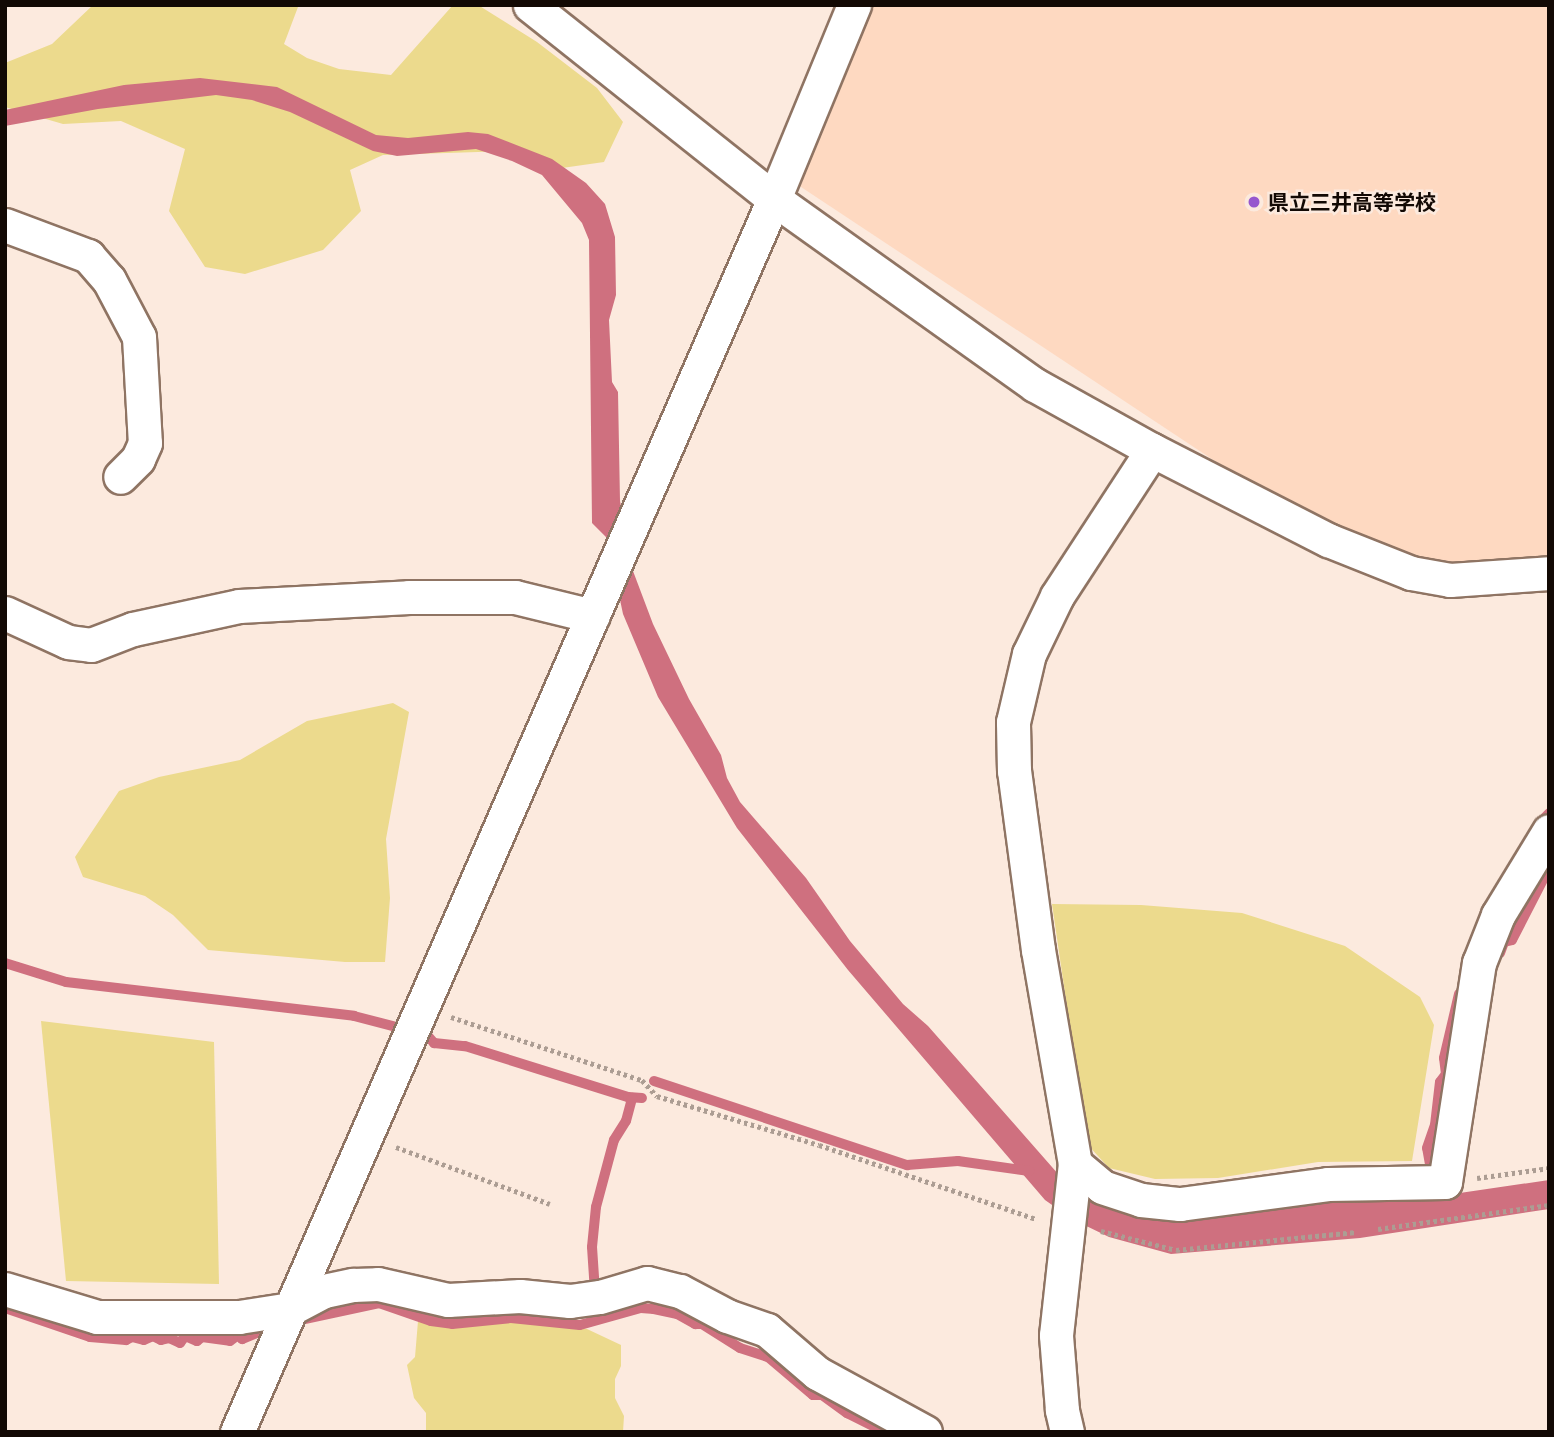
<!DOCTYPE html>
<html>
<head>
<meta charset="utf-8">
<style>
	body { margin:0 }
	#map { position:relative; width:1554px; height:1437px; overflow:hidden; background:#fceade; font-family:"Exo 2","Noto Sans JP",sans-serif }
	div>[style] { position:absolute }
	[style*='--x'] { left:calc(var(--x)*1px); top:calc(var(--y)*1px); width:calc(var(--w)*1px); rotate:calc(var(--a)*1deg) }
	.built>* { inset:0; background:#fed9c1 }
	.green>* { inset:0; background:#ecda8d }
	.water>* { inset:0; background:#cf707f }
	.stream>* { height:10px; margin:-5px; padding:0 5px; transform-origin:5px; border-radius:5px; background:#cf707f }
	.path>* { height:4.5px; margin-top:-2.25px; transform-origin:0; background:repeating-linear-gradient(90deg,#ac9d93 0 3.5px,transparent 0 7px) }
	.roads { filter:drop-shadow(2px 0 #8f7463) drop-shadow(-2px 0 #8f7463) drop-shadow(0 2px #8f7463) drop-shadow(0 -2px #8f7463) }
	.minor>* { height:33px; margin:-16.5px; padding:0 16.5px; transform-origin:16.5px; border-radius:16.5px; background:#fff }
	.dots>* { width:19px; height:19px; translate:-50% -50%; box-sizing:border-box; border:4px solid #fceade; border-radius:50% }
	span { translate:-50% -50%; white-space:nowrap; text-align:center; line-height:1.15; -webkit-text-stroke:5px #fceade; paint-order:stroke }
	.poi-label { font-size:21px; color:#120904; font-weight:700 }
	.left { translate:0 -50%; text-align:left }
	.frame { position:absolute; inset:0; border:7px solid #120904; pointer-events:none }
</style>
</head>
<body>
<div id="map">
	<div class="built">
		<div style="clip-path:polygon(868px 5px,1549px 5px,1549px 558px,1441px 563px,1387px 548px,1242px 479px,798px 185px)"></div>
	</div>
	<div class="green">
		<div style="clip-path:polygon(93px 5px,294px 5px,298px 7px,284px 44px,307px 58px,339px 69px,391px 75px,453px 5px,478px 5px,537px 42px,597px 88px,623px 122px,604px 162px,562px 168px,510px 151px,383px 155px,350px 170px,361px 211px,323px 250px,245px 274px,205px 267px,169px 211px,185px 149px,121px 121px,63px 124px,5px 107px,5px 63px,52px 44px)"></div>
		<div style="clip-path:polygon(393px 703px,409px 712px,386px 839px,390px 898px,385px 962px,345px 962px,208px 950px,173px 915px,145px 896px,83px 877px,75px 857px,119px 791px,159px 777px,240px 760px,307px 721px)"></div>
		<div style="clip-path:polygon(1052px 904px,1141px 905px,1242px 913px,1345px 946px,1420px 997px,1434px 1025px,1412px 1161px,1318px 1162px,1218px 1178px,1155px 1179px,1109px 1168px,1087px 1144px)"></div>
		<div style="clip-path:polygon(41px 1021px,214px 1042px,219px 1284px,66px 1281px)"></div>
		<div style="clip-path:polygon(419px 1309px,538px 1312px,563px 1325px,587px 1329px,621px 1345px,621px 1366px,615px 1379px,615px 1398px,624px 1416px,623px 1432px,426px 1432px,426px 1413px,414px 1398px,407px 1365px,415px 1357px)"></div>
	</div>
	<div class="water">
		<div style="clip-path:polygon(200px 78px,277px 87px,376px 135px,408px 138px,468px 132px,488px 134px,552px 159px,586px 183px,605px 204px,615px 237px,616px 295px,609px 320px,612px 382px,618px 392px,620px 501px,633px 571px,653px 624px,689px 699px,721px 755px,727px 778px,740px 802px,806px 878px,850px 941px,903px 1004px,928px 1026px,1059px 1175px,1126px 1211px,1164px 1219px,1219px 1217px,1340px 1198px,1453px 1194px,1549px 1180px,1549px 1209px,1360px 1238px,1171px 1254px,1109px 1237px,1072px 1219px,1045px 1200px,848px 970px,737px 828px,658px 697px,623px 614px,607px 538px,592px 523px,589px 240px,582px 223px,542px 175px,512px 161px,476px 149px,397px 156px,373px 151px,290px 112px,252px 100px,216px 95px,98px 109px,5px 126px,5px 110px,124px 85px)"></div>
	</div>
	<div class="stream">
		<div style="--x:1538;--y:825;--w:16;--a:-47"></div>
		<div style="--x:1500;--y:953;--w:12;--a:-70"></div>
		<div style="--x:1504;--y:942;--w:8;--a:-14"></div>
		<div style="--x:1512;--y:940;--w:81;--a:-62.8"></div>
		<div style="--x:5;--y:963;--w:64;--a:17.3"></div>
		<div style="--x:66;--y:982;--w:290;--a:6.7"></div>
		<div style="--x:354;--y:1016;--w:75;--a:14.6"></div>
		<div style="--x:427;--y:1035;--w:11;--a:49"></div>
		<div style="--x:434;--y:1043;--w:31;--a:6"></div>
		<div style="--x:465;--y:1046;--w:171;--a:17.4"></div>
		<div style="--x:628;--y:1097;--w:14;--a:4"></div>
		<div style="--x:654;--y:1081;--w:267;--a:18.4"></div>
		<div style="--x:907;--y:1165;--w:51;--a:-4.5"></div>
		<div style="--x:958;--y:1161;--w:72;--a:8"></div>
		<div style="--x:1431;--y:1170;--w:22;--a:-100"></div>
		<div style="--x:1427;--y:1148;--w:24;--a:-71"></div>
		<div style="--x:1435;--y:1125;--w:43;--a:-83.4"></div>
		<div style="--x:1440;--y:1082;--w:10;--a:-53"></div>
		<div style="--x:1446;--y:1074;--w:16;--a:-97"></div>
		<div style="--x:1444;--y:1058;--w:66;--a:-76.8"></div>
		<div style="--x:595;--y:1292;--w:45;--a:-93.8"></div>
		<div style="--x:592;--y:1247;--w:40;--a:-84.3"></div>
		<div style="--x:596;--y:1207;--w:69;--a:-75"></div>
		<div style="--x:614;--y:1140;--w:22;--a:-58"></div>
		<div style="--x:626;--y:1121;--w:24;--a:-75"></div>
		<div style="--x:5;--y:1308;--w:90;--a:18.8"></div>
		<div style="--x:90;--y:1337;--w:36;--a:5"></div>
		<div style="--x:126;--y:1340;--w:7;--a:-27"></div>
		<div style="--x:132;--y:1337;--w:12;--a:14"></div>
		<div style="--x:144;--y:1340;--w:10;--a:-24"></div>
		<div style="--x:153;--y:1336;--w:9;--a:27"></div>
		<div style="--x:161;--y:1340;--w:8;--a:-14"></div>
		<div style="--x:169;--y:1338;--w:12;--a:24"></div>
		<div style="--x:180;--y:1343;--w:9;--a:-54"></div>
		<div style="--x:185;--y:1336;--w:13;--a:23"></div>
		<div style="--x:197;--y:1341;--w:6;--a:-39"></div>
		<div style="--x:202;--y:1337;--w:28;--a:8"></div>
		<div style="--x:230;--y:1341;--w:10;--a:-37"></div>
		<div style="--x:238;--y:1335;--w:6;--a:45"></div>
		<div style="--x:242;--y:1339;--w:32;--a:-22"></div>
		<div style="--x:300;--y:1320;--w:81;--a:-12.1"></div>
		<div style="--x:379;--y:1303;--w:55;--a:19.1"></div>
		<div style="--x:431;--y:1321;--w:21;--a:8"></div>
		<div style="--x:452;--y:1324;--w:59;--a:-5.8"></div>
		<div style="--x:511;--y:1318;--w:69;--a:5.8"></div>
		<div style="--x:580;--y:1325;--w:63;--a:-15.6"></div>
		<div style="--x:641;--y:1308;--w:13;--a:4"></div>
		<div style="--x:654;--y:1309;--w:24;--a:12"></div>
		<div style="--x:677;--y:1314;--w:21;--a:29"></div>
		<div style="--x:695;--y:1324;--w:7;--a:0"></div>
		<div style="--x:702;--y:1324;--w:45;--a:32.3"></div>
		<div style="--x:740;--y:1348;--w:29;--a:18"></div>
		<div style="--x:768;--y:1357;--w:59;--a:40.2"></div>
		<div style="--x:813;--y:1395;--w:9;--a:0"></div>
		<div style="--x:822;--y:1395;--w:31;--a:36"></div>
		<div style="--x:847;--y:1413;--w:42;--a:26.6"></div>
	</div>
	<div class="path">
		<div style="--x:451;--y:1017;--w:201;--a:18.3"></div>
		<div style="--x:642;--y:1080;--w:22;--a:47"></div>
		<div style="--x:657;--y:1096;--w:169;--a:16.8"></div>
		<div style="--x:819;--y:1145;--w:229;--a:18.8"></div>
		<div style="--x:396;--y:1147;--w:164;--a:20.3"></div>
		<div style="--x:1477;--y:1178;--w:73;--a:-7.9"></div>
		<div style="--x:1378;--y:1229;--w:173;--a:-8"></div>
		<div style="--x:1101;--y:1231;--w:77;--a:14.2"></div>
		<div style="--x:1176;--y:1250;--w:181;--a:-5.7"></div>
	</div>
	<div class="roads">
		<div class="minor">
			<div style="--x:530;--y:5;--w:312;--a:38.5"></div>
			<div style="--x:774;--y:199;--w:320;--a:35.5"></div>
			<div style="--x:1035;--y:385;--w:134;--a:29.1"></div>
			<div style="--x:1152;--y:450;--w:198;--a:27.1"></div>
			<div style="--x:1328;--y:540;--w:89;--a:21.7"></div>
			<div style="--x:1411;--y:573;--w:40;--a:10"></div>
			<div style="--x:1450;--y:580;--w:99;--a:-4"></div>
			<div style="--x:5;--y:225;--w:89;--a:20.5"></div>
			<div style="--x:88;--y:256;--w:32;--a:49"></div>
			<div style="--x:109;--y:280;--w:64;--a:62.2"></div>
			<div style="--x:139;--y:337;--w:106;--a:86.8"></div>
			<div style="--x:145;--y:443;--w:17;--a:114"></div>
			<div style="--x:138;--y:459;--w:25;--a:135"></div>
			<div style="--x:5;--y:613;--w:69;--a:24.7"></div>
			<div style="--x:68;--y:642;--w:23;--a:7"></div>
			<div style="--x:91;--y:645;--w:45;--a:-20.9"></div>
			<div style="--x:133;--y:629;--w:108;--a:-12.2"></div>
			<div style="--x:239;--y:606;--w:170;--a:-3"></div>
			<div style="--x:409;--y:597;--w:106;--a:0"></div>
			<div style="--x:515;--y:597;--w:80;--a:13.7"></div>
			<div style="--x:1075;--y:1164;--w:35;--a:40"></div>
			<div style="--x:1102;--y:1187;--w:41;--a:18.4"></div>
			<div style="--x:1141;--y:1200;--w:39;--a:6"></div>
			<div style="--x:1180;--y:1204;--w:149;--a:-7.7"></div>
			<div style="--x:1328;--y:1184;--w:117;--a:-1"></div>
			<div style="--x:1445;--y:1182;--w:222;--a:-81.2"></div>
			<div style="--x:1479;--y:963;--w:52;--a:-68.4"></div>
			<div style="--x:1498;--y:915;--w:98;--a:-58.7"></div>
			<div style="--x:5;--y:1289;--w:96;--a:16.9"></div>
			<div style="--x:97;--y:1317;--w:142;--a:0"></div>
			<div style="--x:239;--y:1317;--w:52;--a:-8.9"></div>
			<div style="--x:290;--y:1309;--w:38;--a:-28"></div>
			<div style="--x:324;--y:1291;--w:30;--a:-12"></div>
			<div style="--x:353;--y:1285;--w:25;--a:-2"></div>
			<div style="--x:378;--y:1284;--w:72;--a:12.9"></div>
			<div style="--x:448;--y:1300;--w:72;--a:-3.2"></div>
			<div style="--x:520;--y:1296;--w:50;--a:5.7"></div>
			<div style="--x:570;--y:1301;--w:30;--a:-8"></div>
			<div style="--x:600;--y:1297;--w:49;--a:-16.6"></div>
			<div style="--x:647;--y:1283;--w:34;--a:14"></div>
			<div style="--x:680;--y:1291;--w:53;--a:28"></div>
			<div style="--x:727;--y:1316;--w:42;--a:19.3"></div>
			<div style="--x:767;--y:1330;--w:66;--a:40.7"></div>
			<div style="--x:817;--y:1373;--w:123;--a:28.6"></div>
			<div style="--x:237;--y:1432;--w:1345;--a:-66.47"></div>
			<div style="--x:774;--y:199;--w:210;--a:-67.6"></div>
			<div style="--x:1067;--y:1432;--w:23;--a:-103"></div>
			<div style="--x:1062;--y:1410;--w:75;--a:-94.6"></div>
			<div style="--x:1056;--y:1335;--w:172;--a:-83.7"></div>
			<div style="--x:1075;--y:1164;--w:217;--a:-99.8"></div>
			<div style="--x:1038;--y:950;--w:181;--a:-97.6"></div>
			<div style="--x:1014;--y:771;--w:49;--a:-91.2"></div>
			<div style="--x:1013;--y:722;--w:70;--a:-76.8"></div>
			<div style="--x:1029;--y:654;--w:64;--a:-64.2"></div>
			<div style="--x:1057;--y:596;--w:174;--a:-56.9"></div>
		</div>
	</div>
	<div class="dots">
		<div style="left:1254px;top:202px;background:#9657ce"></div>
	</div>
	<div class="poi-label">
		<span class="left" style="left:1268px;top:202px">県立三井高等学校</span>
	</div>
	<div class="frame"></div>
</div>
</body>
</html>
